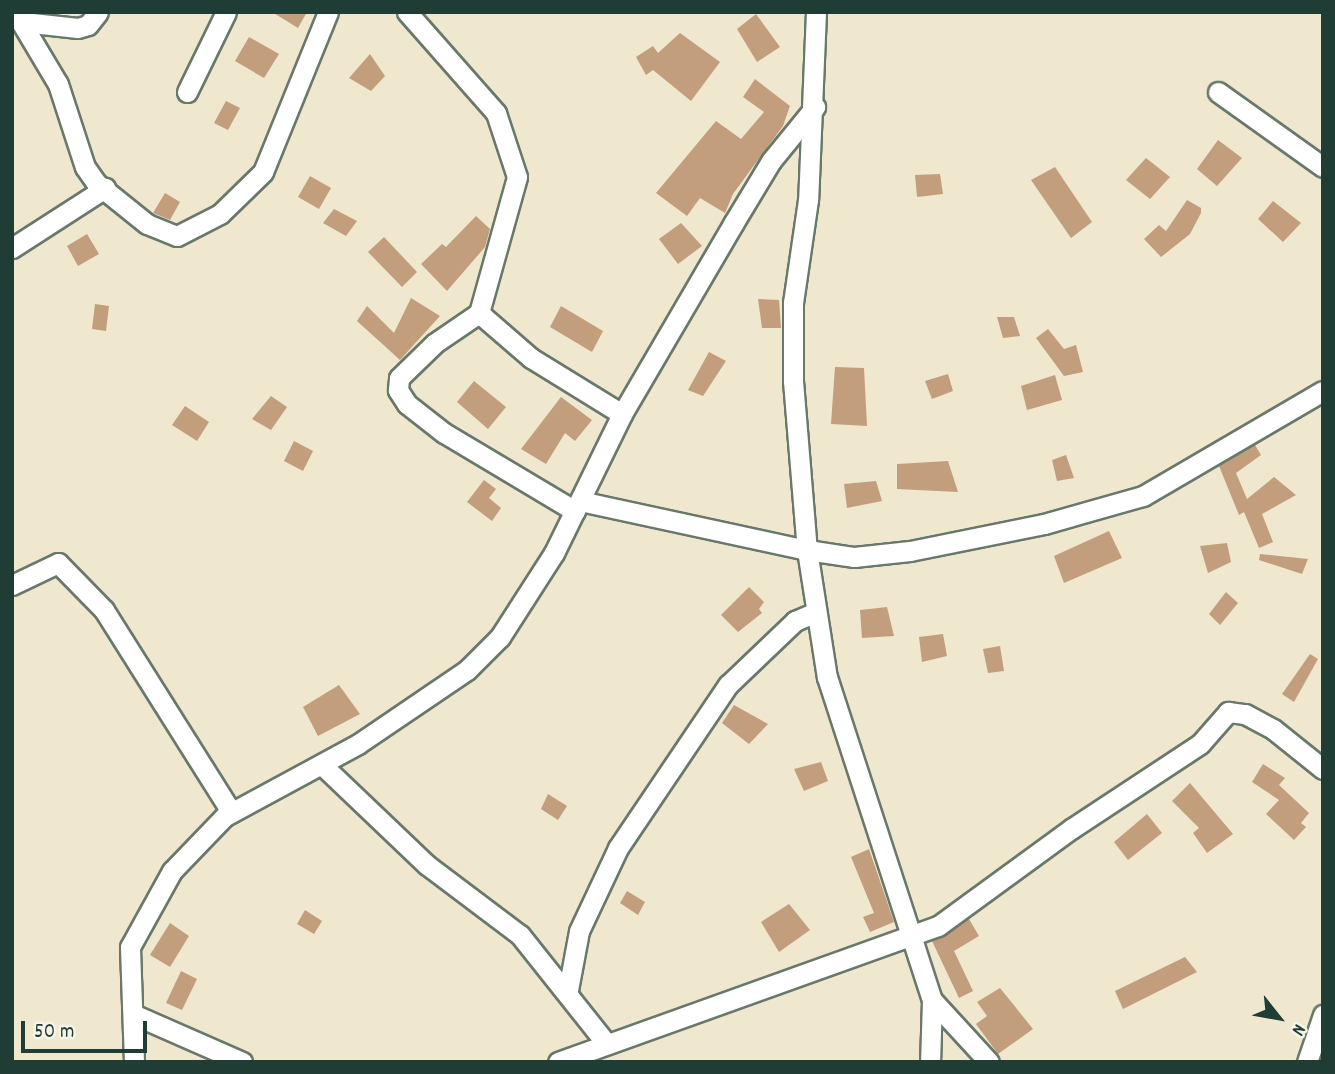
<!DOCTYPE html>
<html>
<head>
<meta charset="utf-8">
<style>
	body { margin:0 }
	#map { position:relative; width:1335px; height:1074px; overflow:hidden; background:#efe7ce; font-family:Dekko,sans-serif }
	div>[style] { position:absolute }
	[style*='--x'] { left:calc(var(--x)*1px); top:calc(var(--y)*1px); width:calc(var(--w)*1px); rotate:calc(var(--a)*1deg) }
	.building>* { inset:0; background:#c39e7c }
	.roads { filter:drop-shadow(2px 0 #68786a) drop-shadow(-2px 0 #68786a) drop-shadow(0 2px #68786a) drop-shadow(0 -2px #68786a) }
	.minor>* { height:19px; margin:-9.5px; padding:0 9.5px; transform-origin:9.5px; border-radius:9.5px; background:#fff }
	span { translate:-50% -50%; white-space:nowrap; text-align:center; line-height:1.15; -webkit-text-stroke:7px #f7f3e8; paint-order:stroke }
	.frame { position:absolute; inset:0; border:14px solid #1f3d34; pointer-events:none }
	.north { position:absolute; left:1244px; top:983px; width:70px; height:70px; -webkit-text-stroke:5px #f7f3e8; paint-order:stroke; rotate:121deg; font-size:19px; font-weight:700; line-height:28px; text-align:center; color:#1f3d34 }
	.north::after { content:''; display:block; margin:auto; width:24px; height:32px; background:#1f3d34; clip-path:polygon(50% 0,100% 100%,50% 72%,0 100%) }
	.scale { position:absolute; left:21px; top:1021px; width:126px; height:32px; box-sizing:border-box; border:4px solid #1f3d34; border-top:0; padding-left:9px; font-size:21px; line-height:24px; white-space:nowrap; color:#1f3d34; -webkit-text-stroke:5px #f7f3e8; paint-order:stroke }
</style>
</head>
<body>
<div id="map">
	<div class="building">
		<div style="clip-path:polygon(272px 12px,307px 12px,298px 28px)"></div>
		<div style="clip-path:polygon(756px 14px,780px 47px,757px 62px,737px 29px)"></div>
		<div style="clip-path:polygon(680px 33px,720px 62px,691px 101px,653px 70px,646px 75px,636px 57px,653px 46px,658px 53px)"></div>
		<div style="clip-path:polygon(249px 37px,279px 54px,264px 78px,235px 61px)"></div>
		<div style="clip-path:polygon(370px 54px,385px 76px,371px 91px,349px 78px)"></div>
		<div style="clip-path:polygon(755px 79px,790px 106px,783px 126px,733px 194px,725px 213px,700px 198px,687px 216px,656px 193px,716px 121px,741px 139px,764px 112px,743px 97px)"></div>
		<div style="clip-path:polygon(226px 101px,240px 108px,228px 130px,214px 123px)"></div>
		<div style="clip-path:polygon(1218px 140px,1242px 158px,1217px 186px,1197px 169px)"></div>
		<div style="clip-path:polygon(1146px 158px,1170px 177px,1150px 199px,1126px 180px)"></div>
		<div style="clip-path:polygon(1055px 167px,1092px 222px,1071px 238px,1031px 180px)"></div>
		<div style="clip-path:polygon(940px 174px,943px 194px,917px 197px,915px 175px)"></div>
		<div style="clip-path:polygon(310px 176px,331px 188px,319px 209px,298px 197px)"></div>
		<div style="clip-path:polygon(165px 193px,180px 202px,170px 220px,153px 213px)"></div>
		<div style="clip-path:polygon(1187px 200px,1201px 208px,1201px 213px,1190px 234px,1161px 257px,1144px 239px,1159px 225px,1166px 231px)"></div>
		<div style="clip-path:polygon(1273px 201px,1301px 223px,1283px 242px,1258px 219px)"></div>
		<div style="clip-path:polygon(334px 209px,357px 221px,346px 236px,323px 223px)"></div>
		<div style="clip-path:polygon(476px 216px,490px 229px,485px 247px,447px 291px,421px 264px,442px 244px,446px 247px)"></div>
		<div style="clip-path:polygon(681px 223px,702px 246px,678px 264px,659px 239px)"></div>
		<div style="clip-path:polygon(87px 234px,99px 254px,78px 266px,67px 246px)"></div>
		<div style="clip-path:polygon(384px 237px,417px 272px,402px 287px,368px 252px)"></div>
		<div style="clip-path:polygon(411px 298px,440px 316px,400px 360px,357px 321px,367px 306px,394px 333px)"></div>
		<div style="clip-path:polygon(758px 299px,779px 300px,781px 328px,762px 328px)"></div>
		<div style="clip-path:polygon(95px 304px,109px 306px,106px 331px,92px 329px)"></div>
		<div style="clip-path:polygon(561px 306px,603px 331px,592px 352px,550px 327px)"></div>
		<div style="clip-path:polygon(997px 317px,1014px 317px,1020px 336px,1003px 338px)"></div>
		<div style="clip-path:polygon(1048px 329px,1064px 349px,1076px 345px,1083px 372px,1064px 376px,1036px 338px)"></div>
		<div style="clip-path:polygon(709px 352px,726px 361px,703px 396px,688px 390px)"></div>
		<div style="clip-path:polygon(835px 367px,864px 368px,867px 426px,831px 424px)"></div>
		<div style="clip-path:polygon(948px 374px,953px 391px,932px 399px,925px 381px)"></div>
		<div style="clip-path:polygon(1055px 375px,1062px 400px,1027px 410px,1021px 386px)"></div>
		<div style="clip-path:polygon(474px 381px,506px 407px,488px 429px,457px 402px)"></div>
		<div style="clip-path:polygon(271px 396px,287px 407px,271px 430px,252px 419px)"></div>
		<div style="clip-path:polygon(561px 397px,592px 420px,575px 441px,565px 433px,546px 464px,521px 449px)"></div>
		<div style="clip-path:polygon(185px 406px,209px 422px,197px 441px,172px 425px)"></div>
		<div style="clip-path:polygon(294px 441px,313px 451px,303px 471px,284px 461px)"></div>
		<div style="clip-path:polygon(1255px 445px,1261px 455px,1236px 473px,1247px 499px,1274px 477px,1296px 495px,1262px 514px,1273px 542px,1259px 548px,1244px 512px,1239px 515px,1219px 466px)"></div>
		<div style="clip-path:polygon(1066px 455px,1074px 478px,1057px 481px,1052px 460px)"></div>
		<div style="clip-path:polygon(948px 461px,958px 492px,897px 489px,897px 464px)"></div>
		<div style="clip-path:polygon(484px 480px,496px 489px,489px 498px,501px 508px,492px 521px,467px 502px)"></div>
		<div style="clip-path:polygon(876px 481px,882px 501px,847px 508px,844px 484px)"></div>
		<div style="clip-path:polygon(1109px 531px,1122px 558px,1064px 583px,1054px 556px)"></div>
		<div style="clip-path:polygon(1227px 543px,1231px 562px,1208px 573px,1200px 546px)"></div>
		<div style="clip-path:polygon(1260px 554px,1308px 559px,1302px 574px,1259px 560px)"></div>
		<div style="clip-path:polygon(749px 587px,764px 602px,759px 609px,762px 613px,738px 632px,721px 615px)"></div>
		<div style="clip-path:polygon(1226px 592px,1238px 603px,1220px 625px,1209px 614px)"></div>
		<div style="clip-path:polygon(887px 607px,894px 636px,862px 638px,860px 610px)"></div>
		<div style="clip-path:polygon(943px 634px,947px 656px,922px 662px,919px 637px)"></div>
		<div style="clip-path:polygon(1000px 646px,1004px 671px,988px 673px,983px 649px)"></div>
		<div style="clip-path:polygon(1310px 654px,1318px 659px,1294px 702px,1282px 694px)"></div>
		<div style="clip-path:polygon(339px 685px,360px 714px,318px 736px,303px 707px)"></div>
		<div style="clip-path:polygon(734px 705px,768px 724px,749px 744px,722px 723px)"></div>
		<div style="clip-path:polygon(821px 762px,828px 781px,804px 791px,794px 769px)"></div>
		<div style="clip-path:polygon(1263px 764px,1285px 778px,1279px 785px,1309px 813px,1301px 823px,1306px 827px,1294px 840px,1266px 814px,1279px 800px,1252px 782px)"></div>
		<div style="clip-path:polygon(1190px 783px,1233px 834px,1207px 853px,1193px 833px,1199px 828px,1172px 801px)"></div>
		<div style="clip-path:polygon(548px 794px,567px 806px,558px 820px,541px 809px)"></div>
		<div style="clip-path:polygon(1147px 814px,1162px 833px,1128px 860px,1114px 842px)"></div>
		<div style="clip-path:polygon(869px 849px,894px 922px,870px 932px,863px 917px,874px 913px,851px 857px)"></div>
		<div style="clip-path:polygon(627px 891px,645px 902px,638px 915px,620px 903px)"></div>
		<div style="clip-path:polygon(789px 904px,810px 930px,779px 952px,761px 922px)"></div>
		<div style="clip-path:polygon(305px 910px,322px 921px,314px 934px,297px 924px)"></div>
		<div style="clip-path:polygon(969px 919px,979px 936px,954px 951px,973px 991px,959px 998px,932px 941px)"></div>
		<div style="clip-path:polygon(170px 923px,189px 936px,170px 967px,150px 955px)"></div>
		<div style="clip-path:polygon(1185px 957px,1197px 972px,1123px 1009px,1115px 991px)"></div>
		<div style="clip-path:polygon(181px 971px,197px 979px,182px 1010px,166px 1003px)"></div>
		<div style="clip-path:polygon(1000px 988px,1033px 1029px,998px 1054px,976px 1024px,987px 1016px,977px 1002px)"></div>
	</div>
	<div class="roads">
		<div class="minor">
			<div style="--x:15;--y:12;--w:84;--a:59.2"></div>
			<div style="--x:58;--y:84;--w:87;--a:72"></div>
			<div style="--x:85;--y:167;--w:19;--a:55"></div>
			<div style="--x:96;--y:183;--w:65;--a:38.8"></div>
			<div style="--x:147;--y:224;--w:32;--a:22"></div>
			<div style="--x:177;--y:236;--w:48;--a:-27.1"></div>
			<div style="--x:220;--y:214;--w:60;--a:-44.3"></div>
			<div style="--x:263;--y:172;--w:173;--a:-67.9"></div>
			<div style="--x:407;--y:12;--w:135;--a:48.6"></div>
			<div style="--x:496;--y:113;--w:67;--a:71.8"></div>
			<div style="--x:517;--y:177;--w:141;--a:105.6"></div>
			<div style="--x:816;--y:12;--w:188;--a:92.4"></div>
			<div style="--x:808;--y:200;--w:104;--a:98.3"></div>
			<div style="--x:793;--y:303;--w:78;--a:90"></div>
			<div style="--x:793;--y:381;--w:170;--a:85.3"></div>
			<div style="--x:807;--y:550;--w:129;--a:81.1"></div>
			<div style="--x:827;--y:677;--w:340;--a:72"></div>
			<div style="--x:932;--y:1000;--w:62;--a:91.8"></div>
			<div style="--x:23;--y:22;--w:55;--a:6.2"></div>
			<div style="--x:78;--y:28;--w:10;--a:-17"></div>
			<div style="--x:88;--y:25;--w:16;--a:-52"></div>
			<div style="--x:187;--y:92;--w:89;--a:-64"></div>
			<div style="--x:1218;--y:92;--w:129;--a:35.5"></div>
			<div style="--x:12;--y:248;--w:111;--a:-32.8"></div>
			<div style="--x:580;--y:501;--w:232;--a:12.2"></div>
			<div style="--x:807;--y:550;--w:48;--a:8.5"></div>
			<div style="--x:854;--y:557;--w:56;--a:-6.1"></div>
			<div style="--x:910;--y:551;--w:137;--a:-11.4"></div>
			<div style="--x:1044;--y:524;--w:103;--a:-15.8"></div>
			<div style="--x:1143;--y:496;--w:208;--a:-30.3"></div>
			<div style="--x:575;--y:511;--w:152;--a:-149.2"></div>
			<div style="--x:444;--y:433;--w:47;--a:-141.9"></div>
			<div style="--x:407;--y:404;--w:17;--a:-123"></div>
			<div style="--x:398;--y:390;--w:12;--a:-85"></div>
			<div style="--x:399;--y:378;--w:50;--a:-44.2"></div>
			<div style="--x:435;--y:343;--w:53;--a:-34.3"></div>
			<div style="--x:479;--y:313;--w:69;--a:40.9"></div>
			<div style="--x:531;--y:358;--w:107;--a:31.6"></div>
			<div style="--x:12;--y:585;--w:51;--a:-25.6"></div>
			<div style="--x:58;--y:563;--w:66;--a:45.6"></div>
			<div style="--x:104;--y:610;--w:239;--a:57.8"></div>
			<div style="--x:322;--y:765;--w:145;--a:43.6"></div>
			<div style="--x:427;--y:865;--w:116;--a:37"></div>
			<div style="--x:520;--y:935;--w:138;--a:51.5"></div>
			<div style="--x:568;--y:990;--w:60;--a:-79.4"></div>
			<div style="--x:579;--y:931;--w:92;--a:-64.8"></div>
			<div style="--x:618;--y:848;--w:197;--a:-56"></div>
			<div style="--x:728;--y:685;--w:93;--a:-43.7"></div>
			<div style="--x:795;--y:621;--w:21;--a:-23"></div>
			<div style="--x:932;--y:1000;--w:84;--a:47.4"></div>
			<div style="--x:135;--y:1015;--w:117;--a:23.7"></div>
			<div style="--x:134;--y:1062;--w:115;--a:-92"></div>
			<div style="--x:130;--y:947;--w:87;--a:-61.1"></div>
			<div style="--x:172;--y:871;--w:76;--a:-46.1"></div>
			<div style="--x:225;--y:816;--w:151;--a:-28.4"></div>
			<div style="--x:358;--y:744;--w:132;--a:-34.2"></div>
			<div style="--x:467;--y:670;--w:47;--a:-45"></div>
			<div style="--x:500;--y:637;--w:100;--a:-57.3"></div>
			<div style="--x:554;--y:553;--w:155;--a:-63.9"></div>
			<div style="--x:622;--y:414;--w:220;--a:-59.7"></div>
			<div style="--x:733;--y:224;--w:74;--a:-58.9"></div>
			<div style="--x:771;--y:161;--w:70;--a:-50.8"></div>
			<div style="--x:558;--y:1062;--w:404;--a:-19.7"></div>
			<div style="--x:938;--y:926;--w:165;--a:-36.1"></div>
			<div style="--x:1071;--y:829;--w:154;--a:-33.4"></div>
			<div style="--x:1200;--y:744;--w:43;--a:-48.8"></div>
			<div style="--x:1228;--y:712;--w:17;--a:7"></div>
			<div style="--x:1245;--y:714;--w:32;--a:28"></div>
			<div style="--x:1273;--y:729;--w:64;--a:38.7"></div>
			<div style="--x:1307;--y:1062;--w:50;--a:-71.2"></div>
		</div>
	</div>
	<div class="frame"></div>
	<div class="north">N</div>
	<div class="scale">50 m</div>
</div>
</body>
</html>
